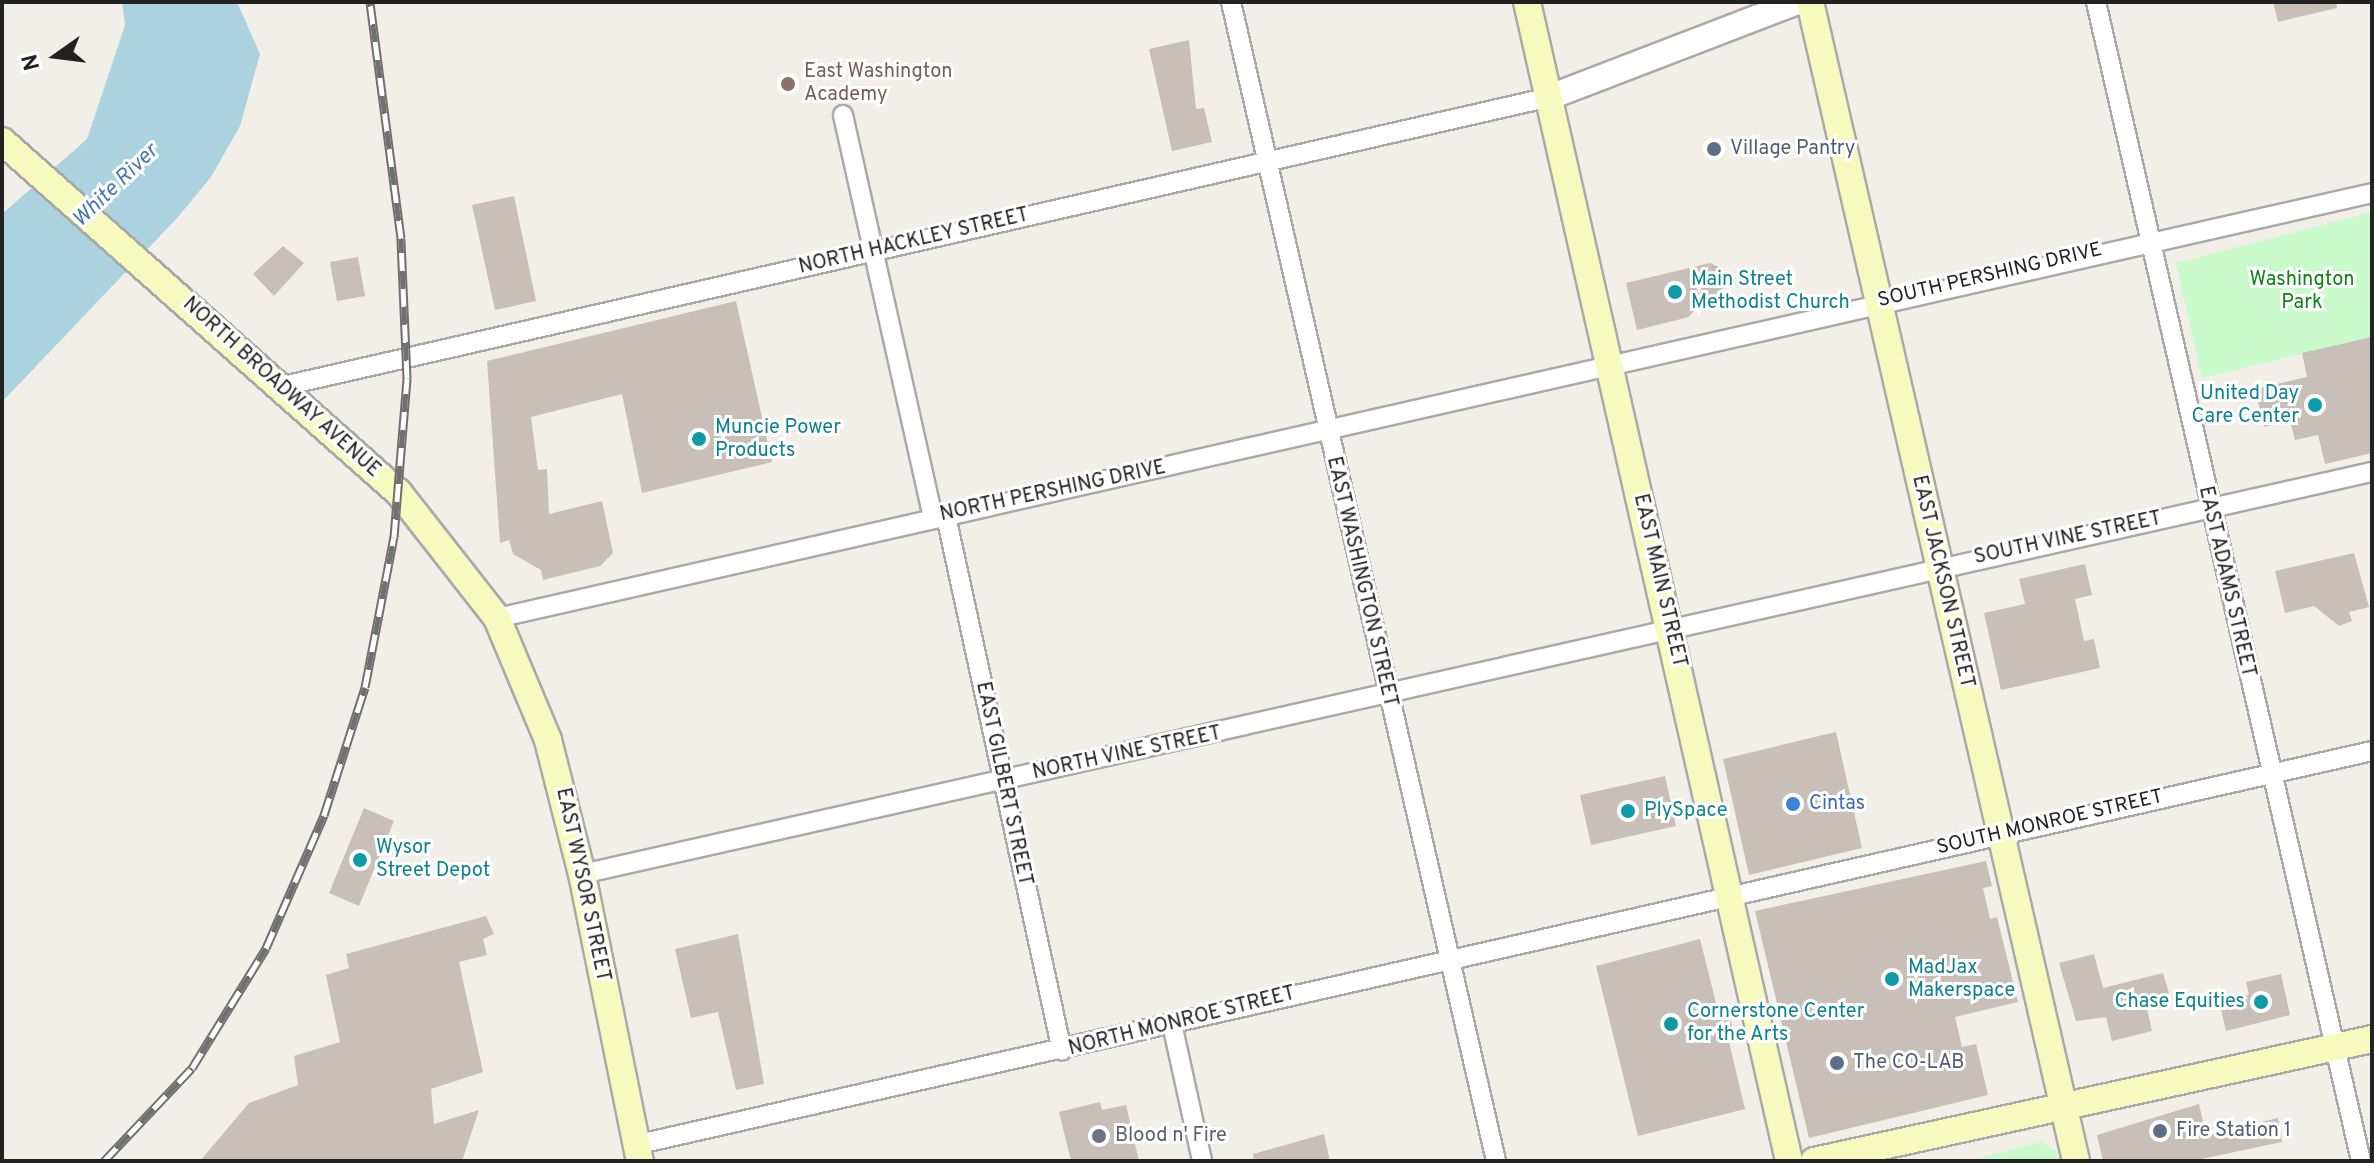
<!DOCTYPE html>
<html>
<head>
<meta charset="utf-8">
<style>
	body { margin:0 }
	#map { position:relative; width:2374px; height:1163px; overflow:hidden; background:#f2efe9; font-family:Overpass,sans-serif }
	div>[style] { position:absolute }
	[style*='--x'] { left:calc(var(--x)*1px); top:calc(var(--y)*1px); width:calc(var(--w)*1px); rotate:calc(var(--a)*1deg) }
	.park>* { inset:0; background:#c8facc }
	.water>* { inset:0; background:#aad3df }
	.building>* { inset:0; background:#c7bfb8 }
	.roads { filter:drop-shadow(2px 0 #a9a9a9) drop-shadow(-2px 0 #a9a9a9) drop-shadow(0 2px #a9a9a9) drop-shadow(0 -2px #a9a9a9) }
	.minor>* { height:18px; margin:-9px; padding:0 9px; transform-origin:9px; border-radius:9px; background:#fff }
	.tertiary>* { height:24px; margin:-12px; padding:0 12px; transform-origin:12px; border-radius:12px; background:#fff }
	.secondary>* { height:26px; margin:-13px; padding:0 13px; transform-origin:13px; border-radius:13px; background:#f7fabf }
	.rail>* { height:9px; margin-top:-4.5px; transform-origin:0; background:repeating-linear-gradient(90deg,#fff 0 18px,#707070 0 36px); box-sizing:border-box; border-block:2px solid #707070 }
	.dots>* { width:22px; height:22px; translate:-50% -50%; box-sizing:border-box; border:4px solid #fff; border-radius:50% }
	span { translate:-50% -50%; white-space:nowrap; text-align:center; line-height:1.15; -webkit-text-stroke:6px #fff; paint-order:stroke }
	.education-label { font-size:20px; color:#785e54 }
	.left { translate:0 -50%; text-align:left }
	.service-label { font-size:20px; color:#4e5e75 }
	.street-label { font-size:20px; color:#222 }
	.culture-label { font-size:20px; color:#0d838f }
	.right { translate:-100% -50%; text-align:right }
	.park-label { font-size:20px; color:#0c8416 }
	.shop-label { font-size:20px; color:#366cbe }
	.worship-label { font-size:20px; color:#5b616d }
	.water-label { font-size:22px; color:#4a7aab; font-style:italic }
	.frame { position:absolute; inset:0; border:4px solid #222; pointer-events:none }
	.north { position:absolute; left:16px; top:16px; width:80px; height:80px; -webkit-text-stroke:6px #fff; paint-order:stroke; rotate:256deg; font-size:22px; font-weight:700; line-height:32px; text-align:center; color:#222 }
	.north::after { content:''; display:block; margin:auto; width:28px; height:36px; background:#222; clip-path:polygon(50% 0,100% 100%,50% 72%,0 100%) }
</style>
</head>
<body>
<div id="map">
	<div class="park">
		<div style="clip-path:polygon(2372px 212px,2372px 337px,2202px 378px,2176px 263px)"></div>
		<div style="clip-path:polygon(2041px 1142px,2056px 1151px,2058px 1161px,1968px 1161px)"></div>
	</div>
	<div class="water">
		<div style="clip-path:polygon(122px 2px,237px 2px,260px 54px,240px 126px,211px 177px,178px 217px,2px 402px,2px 214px,87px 139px,125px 25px)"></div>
	</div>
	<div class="building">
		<div style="clip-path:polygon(2273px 2px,2336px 2px,2337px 8px,2278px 22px)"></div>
		<div style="clip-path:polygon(1189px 40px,1196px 109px,1204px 108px,1212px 142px,1172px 151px,1149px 49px)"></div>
		<div style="clip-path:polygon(514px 196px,536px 301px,495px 310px,472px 205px)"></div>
		<div style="clip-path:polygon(283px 246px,304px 263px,274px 296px,253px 274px)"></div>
		<div style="clip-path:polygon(358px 257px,365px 296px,337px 301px,330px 262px)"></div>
		<div style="clip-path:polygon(1710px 263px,1721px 268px,1726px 286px,1717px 298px,1699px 304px,1689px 317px,1637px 330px,1626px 283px)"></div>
		<div style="clip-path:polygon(736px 301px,772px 462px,642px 493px,622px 394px,531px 417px,538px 470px,547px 469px,549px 514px,602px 501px,613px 553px,600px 566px,543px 580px,541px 570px,513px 554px,509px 540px,500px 543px,487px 361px)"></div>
		<div style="clip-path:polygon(2372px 337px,2372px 453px,2325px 464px,2318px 435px,2295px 440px,2290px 421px,2264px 427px,2255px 389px,2307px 377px,2302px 353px)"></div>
		<div style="clip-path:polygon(2354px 553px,2369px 607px,2349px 612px,2352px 621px,2339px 626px,2314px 606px,2285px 613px,2275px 571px)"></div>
		<div style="clip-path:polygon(2085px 564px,2092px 595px,2075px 599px,2084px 641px,2094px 639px,2100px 668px,2001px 690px,1984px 613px,2025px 604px,2019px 579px)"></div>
		<div style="clip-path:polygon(1836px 732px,1862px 848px,1749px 875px,1723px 759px)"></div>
		<div style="clip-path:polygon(1665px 776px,1676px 826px,1591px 845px,1580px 795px)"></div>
		<div style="clip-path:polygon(364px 808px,394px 821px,359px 906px,329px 893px)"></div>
		<div style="clip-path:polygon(1986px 861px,1992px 886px,1983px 888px,1990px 919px,1997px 917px,2018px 1002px,1955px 1017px,1962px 1047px,1976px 1044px,1988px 1095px,1809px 1138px,1755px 911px)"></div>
		<div style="clip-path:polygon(486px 916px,494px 934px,483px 939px,487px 955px,459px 962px,483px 1072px,431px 1089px,434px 1124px,479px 1110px,462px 1161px,200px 1161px,249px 1103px,298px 1085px,294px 1056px,340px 1042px,326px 975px,349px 968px,346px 954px)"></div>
		<div style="clip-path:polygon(738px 934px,764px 1084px,736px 1090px,718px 1012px,691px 1018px,675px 949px)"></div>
		<div style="clip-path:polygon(1700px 939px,1717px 1007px,1727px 1005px,1736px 1041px,1729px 1042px,1745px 1109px,1638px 1136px,1596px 966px)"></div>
		<div style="clip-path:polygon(2094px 954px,2103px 988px,2163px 973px,2169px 993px,2145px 1000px,2152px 1031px,2112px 1041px,2106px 1017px,2076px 1021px,2059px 963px)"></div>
		<div style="clip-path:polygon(2281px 974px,2290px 1015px,2226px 1031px,2221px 1009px,2249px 994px,2246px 982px)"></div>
		<div style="clip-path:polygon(1100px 1102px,1102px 1110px,1126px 1105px,1139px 1161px,1071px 1161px,1059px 1112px)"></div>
		<div style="clip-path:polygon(2199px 1104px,2206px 1135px,2278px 1118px,2282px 1142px,2192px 1161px,2103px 1161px,2097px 1135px)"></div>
		<div style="clip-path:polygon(1324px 1134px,1330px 1161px,1254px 1161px,1253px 1154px)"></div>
	</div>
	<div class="roads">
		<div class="minor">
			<div style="--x:1231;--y:2;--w:1189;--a:77.12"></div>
			<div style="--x:2096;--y:2;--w:1189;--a:77.12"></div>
			<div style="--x:843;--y:115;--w:414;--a:77.4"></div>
			<div style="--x:279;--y:387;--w:1304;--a:-12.85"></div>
			<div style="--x:946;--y:516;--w:547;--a:77.77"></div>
			<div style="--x:497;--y:618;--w:1923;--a:-12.77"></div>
			<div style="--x:582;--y:874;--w:1835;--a:-12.66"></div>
			<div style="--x:1172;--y:1024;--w:140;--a:77.6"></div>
			<div style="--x:635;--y:1145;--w:1781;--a:-12.78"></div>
		</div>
		<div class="tertiary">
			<div style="--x:1550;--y:97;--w:265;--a:-21"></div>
		</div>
		<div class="secondary">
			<div style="--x:1527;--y:2;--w:1188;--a:77.26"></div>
			<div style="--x:1810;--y:2;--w:1189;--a:77.07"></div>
			<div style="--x:2;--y:141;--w:531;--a:41.56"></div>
			<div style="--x:399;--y:493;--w:159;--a:51.9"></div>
			<div style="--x:497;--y:618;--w:132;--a:67.3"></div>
			<div style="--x:548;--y:740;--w:138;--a:75.8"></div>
			<div style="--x:582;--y:874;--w:293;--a:78.6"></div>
			<div style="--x:1814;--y:1161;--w:571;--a:-12.33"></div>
		</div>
	</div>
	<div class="rail">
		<div style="--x:104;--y:1161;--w:128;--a:-46.6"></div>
		<div style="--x:192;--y:1068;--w:141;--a:-58.3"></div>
		<div style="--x:266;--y:948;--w:145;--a:-66.4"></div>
		<div style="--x:324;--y:815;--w:134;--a:-72.2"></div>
		<div style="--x:365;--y:687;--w:153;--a:-79.1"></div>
		<div style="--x:394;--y:537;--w:160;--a:-85.3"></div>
		<div style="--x:407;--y:378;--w:140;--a:-92.5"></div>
		<div style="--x:401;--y:238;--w:238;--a:-97.5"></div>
	</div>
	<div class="dots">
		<div style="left:788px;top:84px;background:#8d6e63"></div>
		<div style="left:1714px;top:149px;background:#5c6f8a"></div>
		<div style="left:1675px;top:292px;background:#0f9aa8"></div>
		<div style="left:2315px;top:405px;background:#0f9aa8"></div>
		<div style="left:699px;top:439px;background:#0f9aa8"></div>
		<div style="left:1793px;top:804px;background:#3f7fe0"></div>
		<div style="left:1628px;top:811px;background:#0f9aa8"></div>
		<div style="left:360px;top:860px;background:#0f9aa8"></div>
		<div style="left:1892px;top:979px;background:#0f9aa8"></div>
		<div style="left:2261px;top:1002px;background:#0f9aa8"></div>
		<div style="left:1671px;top:1024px;background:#0f9aa8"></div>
		<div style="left:1837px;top:1063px;background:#5c6f8a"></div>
		<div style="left:2160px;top:1131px;background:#5c6f8a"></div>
		<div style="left:1099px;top:1136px;background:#6b7280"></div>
	</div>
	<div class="education-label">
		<span class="left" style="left:804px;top:84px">East Washington<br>Academy</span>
	</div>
	<div class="service-label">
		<span class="left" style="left:1730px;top:149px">Village Pantry</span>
		<span class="left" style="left:1853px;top:1063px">The CO-LAB</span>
		<span class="left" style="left:2176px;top:1131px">Fire Station 1</span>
	</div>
	<div class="street-label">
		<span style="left:914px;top:242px;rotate:-13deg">NORTH HACKLEY STREET</span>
		<span style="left:1990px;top:276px;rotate:-13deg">SOUTH PERSHING DRIVE</span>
		<span style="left:281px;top:388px;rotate:42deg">NORTH BROADWAY AVENUE</span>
		<span style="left:1053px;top:492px;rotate:-12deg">NORTH PERSHING DRIVE</span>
		<span style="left:2068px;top:539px;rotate:-12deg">SOUTH VINE STREET</span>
		<span style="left:1659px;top:581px;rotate:77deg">EAST MAIN STREET</span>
		<span style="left:1361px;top:582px;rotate:77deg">EAST WASHINGTON STREET</span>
		<span style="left:1942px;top:582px;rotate:77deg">EAST JACKSON STREET</span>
		<span style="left:2226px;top:582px;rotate:77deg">EAST ADAMS STREET</span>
		<span style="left:1127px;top:754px;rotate:-12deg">NORTH VINE STREET</span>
		<span style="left:1003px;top:784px;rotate:78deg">EAST GILBERT STREET</span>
		<span style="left:2050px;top:823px;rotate:-13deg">SOUTH MONROE STREET</span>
		<span style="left:582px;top:885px;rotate:78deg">EAST WYSOR STREET</span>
		<span style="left:1182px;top:1022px;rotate:-14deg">NORTH MONROE STREET</span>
	</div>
	<div class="culture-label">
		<span class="left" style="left:1691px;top:292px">Main Street<br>Methodist Church</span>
		<span class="right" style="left:2299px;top:406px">United Day<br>Care Center</span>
		<span class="left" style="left:715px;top:440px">Muncie Power<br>Products</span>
		<span class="left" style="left:1644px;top:811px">PlySpace</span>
		<span class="left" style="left:376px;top:860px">Wysor<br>Street Depot</span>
		<span class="left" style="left:1908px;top:980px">MadJax<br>Makerspace</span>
		<span class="right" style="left:2245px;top:1002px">Chase Equities</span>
		<span class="left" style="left:1687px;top:1024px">Cornerstone Center<br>for the Arts</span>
	</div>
	<div class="park-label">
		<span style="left:2302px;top:292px">Washington<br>Park</span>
	</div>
	<div class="shop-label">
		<span class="left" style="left:1809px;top:804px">Cintas</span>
	</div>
	<div class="worship-label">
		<span class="left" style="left:1115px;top:1136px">Blood n' Fire</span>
	</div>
	<div class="water-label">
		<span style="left:116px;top:186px;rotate:-44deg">White River</span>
	</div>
	<div class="frame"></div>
	<div class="north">N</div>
</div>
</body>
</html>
